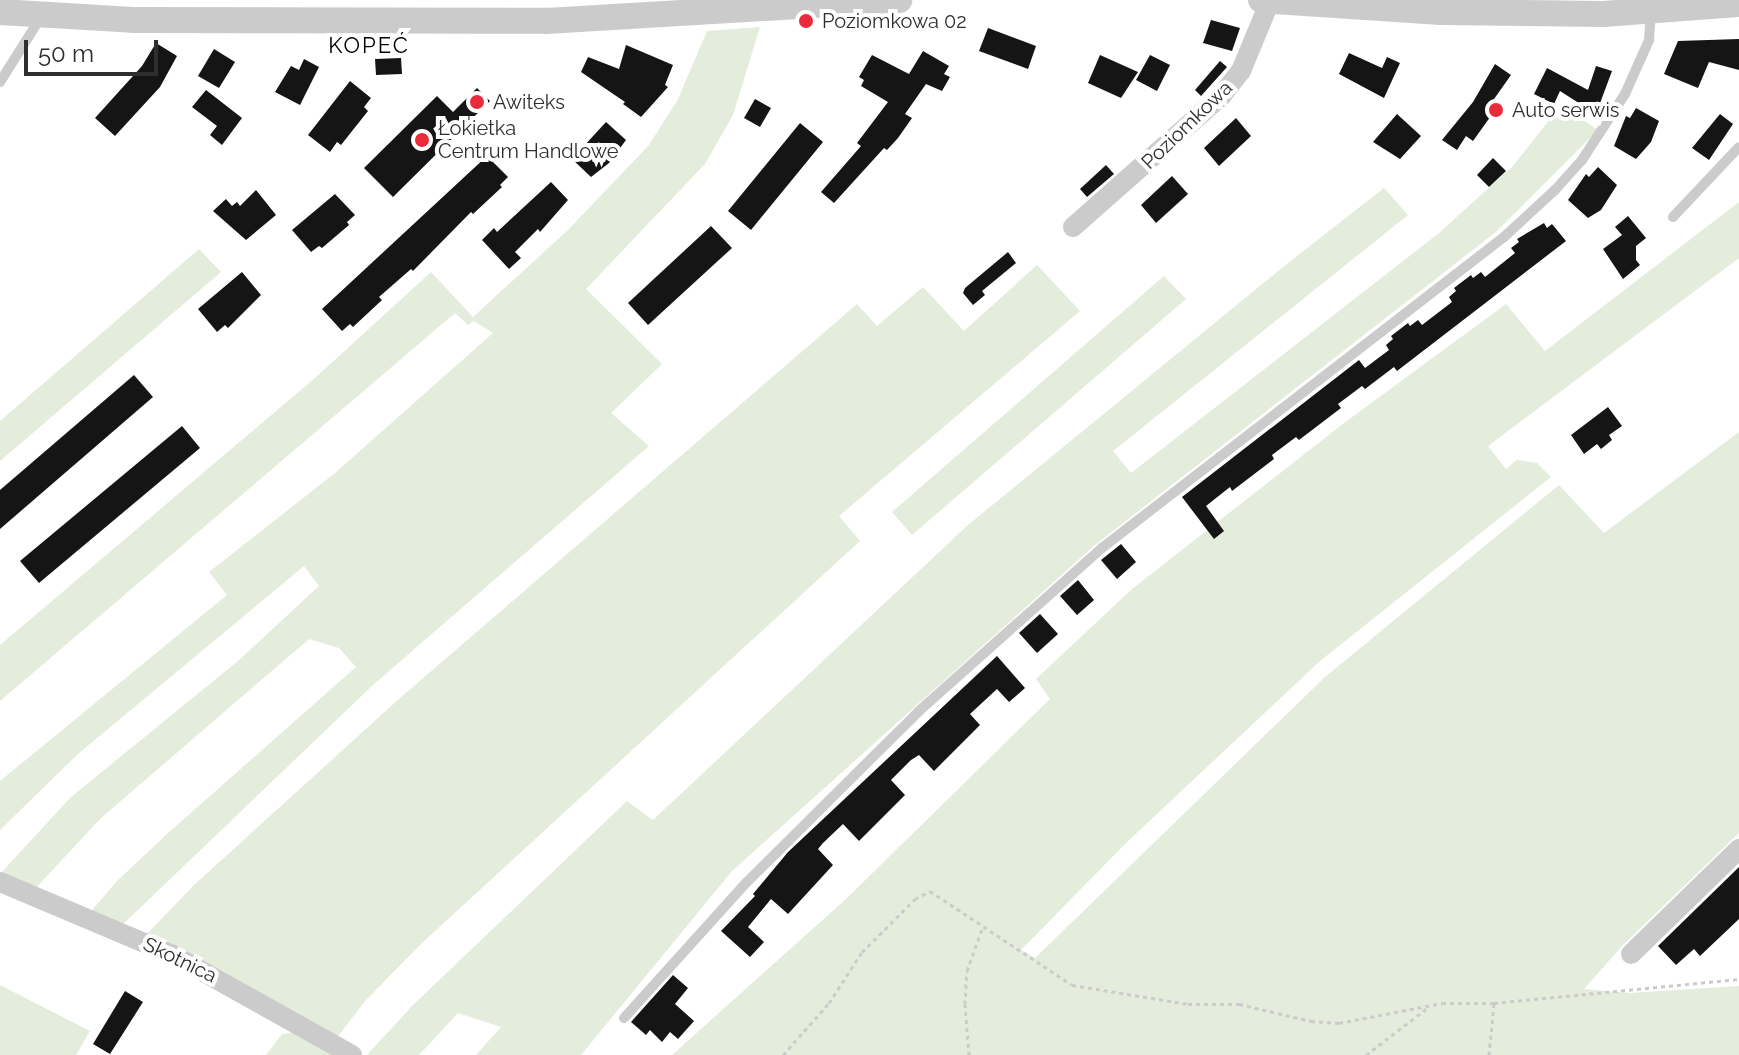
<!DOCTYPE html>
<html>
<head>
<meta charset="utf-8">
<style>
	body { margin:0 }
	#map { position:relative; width:1739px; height:1055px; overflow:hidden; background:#fff; font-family:Raleway,sans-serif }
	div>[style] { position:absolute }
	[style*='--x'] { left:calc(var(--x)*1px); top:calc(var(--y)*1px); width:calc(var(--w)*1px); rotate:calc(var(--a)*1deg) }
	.green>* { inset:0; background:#e4ecdb }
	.building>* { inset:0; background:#151515 }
	.path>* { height:3px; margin-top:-1.5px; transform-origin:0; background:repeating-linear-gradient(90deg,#cbcbcb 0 4px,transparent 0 8px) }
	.service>* { height:10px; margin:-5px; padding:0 5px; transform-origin:5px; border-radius:5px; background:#cbcbcb }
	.minor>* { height:20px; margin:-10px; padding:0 10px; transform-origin:10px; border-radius:10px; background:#cbcbcb }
	.tertiary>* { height:26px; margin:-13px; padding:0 13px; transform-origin:13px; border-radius:13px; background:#cbcbcb }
	.dots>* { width:22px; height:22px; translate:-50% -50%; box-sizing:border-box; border:4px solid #fff; border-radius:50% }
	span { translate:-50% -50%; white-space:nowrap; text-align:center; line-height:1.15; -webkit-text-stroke:8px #fff; paint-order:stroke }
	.poi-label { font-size:20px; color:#2e2e2e }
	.left { translate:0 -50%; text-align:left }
	.street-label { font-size:20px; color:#2e2e2e }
	.neighbourhood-label { font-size:22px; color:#000; letter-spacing:2px }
	.scale { position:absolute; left:24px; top:40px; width:134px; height:36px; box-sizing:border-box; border:4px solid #2e2e2e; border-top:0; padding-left:10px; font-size:24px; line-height:28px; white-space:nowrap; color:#2e2e2e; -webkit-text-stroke:6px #fff; paint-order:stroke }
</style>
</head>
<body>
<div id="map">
	<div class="green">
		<div style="clip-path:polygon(760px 27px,733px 115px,705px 164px,586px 289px,662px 364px,611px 413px,649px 446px,374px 684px,120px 927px,88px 915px,117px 881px,167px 834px,356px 667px,339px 648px,309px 639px,101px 818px,32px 892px,0 874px,71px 797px,238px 661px,319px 586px,304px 566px,79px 753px,0 830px,0 781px,227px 595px,209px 572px,335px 473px,493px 333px,474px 321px,468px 325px,455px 313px,0 701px,0 645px,315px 378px,431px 272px,473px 317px,568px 230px,649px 145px,677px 101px,707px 31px)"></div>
		<div style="clip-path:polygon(1561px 105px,1598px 130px,1497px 231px,1095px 545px,732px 871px,581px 1055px,476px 1055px,501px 1027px,458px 1013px,419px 1055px,367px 1055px,412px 1006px,627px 801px,653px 820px,968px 525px,1288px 263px,1384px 188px,1408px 215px,1113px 451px,1131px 473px,1439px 233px,1513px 166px)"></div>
		<div style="clip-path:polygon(1739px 202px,1739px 258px,1488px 446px,1506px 469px,1517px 460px,1537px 463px,1551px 477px,1320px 661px,1126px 843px,1021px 950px,1035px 958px,1325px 677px,1559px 485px,1604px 533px,1739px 432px,1739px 833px,1622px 946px,1584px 989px,1629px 993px,1739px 986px,1739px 1055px,672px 1055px,846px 899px,1050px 699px,1036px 679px,1132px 589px,1344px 423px,1506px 304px,1545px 351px)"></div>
		<div style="clip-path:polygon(199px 249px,221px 272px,0 461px,0 421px)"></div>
		<div style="clip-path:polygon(1037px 265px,1080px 311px,839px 516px,860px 541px,423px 942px,366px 1000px,335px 1040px,145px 936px,194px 885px,400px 698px,857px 304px,877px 326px,923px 287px,964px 331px)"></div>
		<div style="clip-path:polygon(1164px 276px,1186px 299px,912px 535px,892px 512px)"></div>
		<div style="clip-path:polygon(0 985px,90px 1031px,76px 1055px,0 1055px)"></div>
		<div style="clip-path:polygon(300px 1032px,338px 1055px,266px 1055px,282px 1034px)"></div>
	</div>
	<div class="building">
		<div style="clip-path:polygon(1211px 20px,1240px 28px,1232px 51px,1203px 43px)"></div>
		<div style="clip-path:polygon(988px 28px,1036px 46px,1028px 69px,979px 51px)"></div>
		<div style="clip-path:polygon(1739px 39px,1739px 70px,1709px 62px,1698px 88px,1664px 74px,1678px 41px)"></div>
		<div style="clip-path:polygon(156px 43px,177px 56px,160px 87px,115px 136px,95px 118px,142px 66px)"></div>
		<div style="clip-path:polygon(626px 45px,673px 65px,665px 85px,668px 87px,641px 117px,623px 104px,625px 102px,581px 72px,588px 57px,619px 69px)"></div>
		<div style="clip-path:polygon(214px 49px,235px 62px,219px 88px,198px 76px)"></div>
		<div style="clip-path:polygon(923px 51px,949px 66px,944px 74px,950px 77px,942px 91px,926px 84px,905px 114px,912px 118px,898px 138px,887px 150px,884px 148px,834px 203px,821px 192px,861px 146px,857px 143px,888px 102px,861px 86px,864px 80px,859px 77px,872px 55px,909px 74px)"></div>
		<div style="clip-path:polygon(1349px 53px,1382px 68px,1387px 57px,1400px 63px,1384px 98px,1339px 74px)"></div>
		<div style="clip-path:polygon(1100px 55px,1138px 72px,1121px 98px,1088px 83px)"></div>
		<div style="clip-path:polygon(1150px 55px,1170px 65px,1157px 91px,1136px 80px)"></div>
		<div style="clip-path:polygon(401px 58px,402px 74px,376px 75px,375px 59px)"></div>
		<div style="clip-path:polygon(304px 59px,319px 67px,300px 105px,275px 92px,291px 66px,299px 70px)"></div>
		<div style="clip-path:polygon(1220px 61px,1227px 67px,1201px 96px,1195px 90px)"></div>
		<div style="clip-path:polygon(1495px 64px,1511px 75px,1487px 109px,1493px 113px,1473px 141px,1466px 136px,1457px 150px,1442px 140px,1473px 102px)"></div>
		<div style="clip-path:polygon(1596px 66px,1612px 71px,1596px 114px,1560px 91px,1554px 104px,1534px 94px,1547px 68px,1588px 90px)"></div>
		<div style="clip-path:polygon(350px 81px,371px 98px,364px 107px,368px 111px,341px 145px,337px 142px,330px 152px,308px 135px)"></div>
		<div style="clip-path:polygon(477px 88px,490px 101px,393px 197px,364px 168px,437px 96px,453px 112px)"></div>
		<div style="clip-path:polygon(206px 90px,242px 118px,222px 145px,210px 135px,217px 126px,192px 107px)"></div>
		<div style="clip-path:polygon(755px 99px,771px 108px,760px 127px,744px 118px)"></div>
		<div style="clip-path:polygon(1636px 108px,1659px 121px,1651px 142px,1636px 159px,1614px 146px,1626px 116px,1630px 118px)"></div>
		<div style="clip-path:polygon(1397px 114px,1421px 136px,1400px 159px,1373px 142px)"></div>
		<div style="clip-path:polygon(1720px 114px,1733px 124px,1709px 160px,1692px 148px)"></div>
		<div style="clip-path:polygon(1236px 118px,1251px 136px,1219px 166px,1204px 148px)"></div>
		<div style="clip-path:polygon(606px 122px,626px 140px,609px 163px,591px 177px,572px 159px)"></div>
		<div style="clip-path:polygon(800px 123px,823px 142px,751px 230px,728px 211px)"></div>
		<div style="clip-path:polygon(487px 156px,508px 177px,500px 185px,502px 187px,473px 214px,471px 212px,413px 271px,411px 269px,379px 297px,382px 300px,353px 327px,350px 324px,342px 331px,322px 309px)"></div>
		<div style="clip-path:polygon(1493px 158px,1506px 171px,1489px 187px,1477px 175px)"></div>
		<div style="clip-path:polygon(1106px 165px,1114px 174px,1087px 197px,1080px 189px)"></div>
		<div style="clip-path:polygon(1598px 167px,1617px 185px,1601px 210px,1588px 218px,1568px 200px,1586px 174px,1589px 177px)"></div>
		<div style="clip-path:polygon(1172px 176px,1188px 194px,1156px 223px,1141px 205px)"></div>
		<div style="clip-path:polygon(551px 182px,568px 200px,540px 232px,538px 229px,515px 252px,521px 258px,509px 269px,482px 240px,494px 228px,497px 232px)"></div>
		<div style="clip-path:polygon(256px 190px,276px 215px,246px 240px,213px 211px,226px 199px,232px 206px,237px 202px,240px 206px)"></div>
		<div style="clip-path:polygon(335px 194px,355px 215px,347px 222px,349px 225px,322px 248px,319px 246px,311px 252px,292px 230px)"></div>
		<div style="clip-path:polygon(1628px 216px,1646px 238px,1636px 246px,1636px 260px,1640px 265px,1623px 279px,1603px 249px,1622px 235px,1615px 227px)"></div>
		<div style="clip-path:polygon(1544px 223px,1547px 228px,1552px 224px,1566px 241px,1397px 371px,1394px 367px,1365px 389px,1362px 386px,1338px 404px,1341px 408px,1299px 440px,1296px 437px,1272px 455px,1274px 459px,1232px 491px,1230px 487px,1206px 506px,1224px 531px,1214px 539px,1182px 497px,1359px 360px,1365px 368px,1389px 350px,1386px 345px,1393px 339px,1391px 336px,1408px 323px,1410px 326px,1418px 320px,1422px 325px,1452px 302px,1449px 297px,1456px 291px,1454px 288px,1471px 275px,1473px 278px,1481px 272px,1485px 277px,1515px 253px,1511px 248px,1519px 242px,1517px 239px)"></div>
		<div style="clip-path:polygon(711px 226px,732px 248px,648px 325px,628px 303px)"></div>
		<div style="clip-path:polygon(1008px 252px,1016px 263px,982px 291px,985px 295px,973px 305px,963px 293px,965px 288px)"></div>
		<div style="clip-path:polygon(242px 272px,261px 295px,228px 328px,225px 325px,217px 332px,198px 309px)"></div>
		<div style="clip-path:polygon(134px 375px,153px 397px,0 529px,0 490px)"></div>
		<div style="clip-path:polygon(1608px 407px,1622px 426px,1609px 435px,1612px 440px,1601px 449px,1597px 444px,1584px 454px,1571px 435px)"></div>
		<div style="clip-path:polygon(182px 426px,200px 448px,39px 583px,20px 561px)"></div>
		<div style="clip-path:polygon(1121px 544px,1136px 562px,1117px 579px,1101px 560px)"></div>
		<div style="clip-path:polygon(1078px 580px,1094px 600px,1077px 615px,1060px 596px)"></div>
		<div style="clip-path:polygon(1040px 614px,1058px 634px,1037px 653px,1019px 633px)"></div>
		<div style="clip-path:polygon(997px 656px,1025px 688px,1009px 702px,997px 689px,970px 714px,980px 725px,934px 771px,919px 755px,911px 760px,891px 780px,905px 795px,859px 841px,843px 824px,823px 843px,818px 849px,833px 865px,788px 914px,771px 899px,748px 927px,764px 942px,750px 957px,721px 931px,755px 896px,753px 894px,788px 852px)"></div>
		<div style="clip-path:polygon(1739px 867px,1739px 919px,1700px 956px,1694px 949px,1676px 965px,1658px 946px)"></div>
		<div style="clip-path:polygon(673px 975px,688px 988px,675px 1004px,694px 1021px,678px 1039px,670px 1032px,662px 1042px,650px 1030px,646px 1035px,631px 1022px)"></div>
		<div style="clip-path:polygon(125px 991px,143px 1002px,110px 1054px,93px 1044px)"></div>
	</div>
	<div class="path">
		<div style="--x:783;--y:1055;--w:69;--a:-48.5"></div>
		<div style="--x:829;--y:1003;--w:61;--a:-57.1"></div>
		<div style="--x:862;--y:952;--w:75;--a:-45"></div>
		<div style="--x:915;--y:899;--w:17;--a:-28"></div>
		<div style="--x:930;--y:891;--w:170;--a:33.5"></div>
		<div style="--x:1072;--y:985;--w:118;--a:9.3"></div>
		<div style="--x:1188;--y:1004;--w:51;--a:0"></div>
		<div style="--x:1239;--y:1004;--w:74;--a:13.3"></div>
		<div style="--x:1311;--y:1021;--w:28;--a:4"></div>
		<div style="--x:1339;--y:1023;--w:105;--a:-11"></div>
		<div style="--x:1442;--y:1003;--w:52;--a:0"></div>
		<div style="--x:1494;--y:1003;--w:246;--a:-5.6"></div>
		<div style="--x:969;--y:1055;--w:51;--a:-94.5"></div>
		<div style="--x:965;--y:1004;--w:33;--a:-87"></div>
		<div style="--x:967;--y:971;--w:48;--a:-70.4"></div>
		<div style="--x:1366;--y:1055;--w:76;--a:-37.5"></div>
		<div style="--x:1489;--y:1055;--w:52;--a:-84.5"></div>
	</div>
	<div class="service">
		<div style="--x:0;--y:82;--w:77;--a:-57.8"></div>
		<div style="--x:1673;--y:217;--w:96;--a:-46.7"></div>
		<div style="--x:624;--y:1018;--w:183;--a:-47.9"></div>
		<div style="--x:747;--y:882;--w:243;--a:-44.8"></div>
		<div style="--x:919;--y:711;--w:245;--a:-41.7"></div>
		<div style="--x:1102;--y:548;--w:508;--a:-37.73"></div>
		<div style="--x:1504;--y:237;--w:69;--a:-42.7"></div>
		<div style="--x:1555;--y:190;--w:40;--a:-48"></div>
		<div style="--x:1582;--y:160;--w:79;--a:-56.9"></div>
		<div style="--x:1625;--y:94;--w:59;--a:-66"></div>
		<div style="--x:1649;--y:40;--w:28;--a:-86"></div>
	</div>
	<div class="minor">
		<div style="--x:1073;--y:227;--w:199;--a:-41.5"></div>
		<div style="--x:1222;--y:95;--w:31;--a:-52"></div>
		<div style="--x:1241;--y:71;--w:76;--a:-67.5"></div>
		<div style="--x:0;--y:882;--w:188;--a:22.9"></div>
		<div style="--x:173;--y:955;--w:205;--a:29.2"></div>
		<div style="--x:1631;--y:954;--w:151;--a:-44.2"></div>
	</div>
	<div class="tertiary">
		<div style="--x:1261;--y:0;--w:180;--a:3.8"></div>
		<div style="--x:1441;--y:12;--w:162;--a:0.7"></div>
		<div style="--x:1603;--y:14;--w:136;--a:-4.2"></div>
		<div style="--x:0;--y:12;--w:133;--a:3.4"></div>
		<div style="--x:133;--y:20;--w:413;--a:0.1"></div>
		<div style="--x:546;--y:21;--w:354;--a:-3.4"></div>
	</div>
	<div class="dots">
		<div style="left:806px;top:21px;background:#eb2b39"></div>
		<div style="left:477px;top:102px;background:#eb2b39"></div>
		<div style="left:1496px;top:110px;background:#eb2b39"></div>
		<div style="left:422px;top:140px;background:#eb2b39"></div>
	</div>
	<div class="poi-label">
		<span class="left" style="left:822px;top:21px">Poziomkowa 02</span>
		<span class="left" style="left:493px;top:102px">Awiteks</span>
		<span class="left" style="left:1512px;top:110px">Auto serwis</span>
		<span class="left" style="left:438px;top:140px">Łokietka<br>Centrum Handlowe</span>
	</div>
	<div class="street-label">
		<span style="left:1187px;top:125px;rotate:-44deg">Poziomkowa</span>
		<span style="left:180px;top:960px;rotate:26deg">Skotnica</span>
	</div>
	<div class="neighbourhood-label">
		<span style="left:369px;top:46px">KOPEĆ</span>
	</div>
	<div class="scale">50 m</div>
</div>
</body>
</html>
